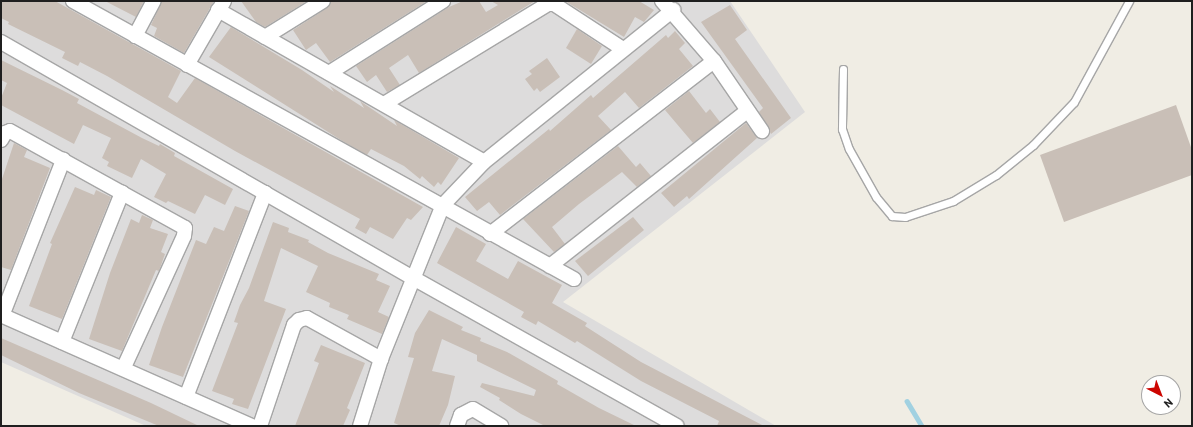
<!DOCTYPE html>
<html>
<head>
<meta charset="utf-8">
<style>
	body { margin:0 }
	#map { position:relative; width:1193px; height:427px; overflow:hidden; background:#f0ede4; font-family:Barlow,sans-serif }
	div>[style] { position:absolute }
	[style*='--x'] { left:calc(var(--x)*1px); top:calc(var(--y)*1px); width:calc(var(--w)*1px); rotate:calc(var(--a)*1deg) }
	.residential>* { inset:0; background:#dddcdc }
	.stream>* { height:4.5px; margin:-2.25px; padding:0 2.25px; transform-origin:2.25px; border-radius:2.25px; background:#a1d1e1 }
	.building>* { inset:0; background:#c9bfb7 }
	.roads { filter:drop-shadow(1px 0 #a6a6a6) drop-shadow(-1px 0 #a6a6a6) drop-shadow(0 1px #a6a6a6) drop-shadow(0 -1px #a6a6a6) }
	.service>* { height:7px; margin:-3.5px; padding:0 3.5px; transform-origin:3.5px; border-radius:3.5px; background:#fff }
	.minor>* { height:14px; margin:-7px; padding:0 7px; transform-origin:7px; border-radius:7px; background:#fff }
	span { translate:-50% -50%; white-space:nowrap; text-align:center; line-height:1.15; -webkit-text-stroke:3.5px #fff; paint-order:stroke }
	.frame { position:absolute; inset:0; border:2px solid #1f1f1f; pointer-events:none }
	.north { position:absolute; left:1141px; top:375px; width:40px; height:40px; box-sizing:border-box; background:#fff; border:1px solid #a5a5a5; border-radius:50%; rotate:138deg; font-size:11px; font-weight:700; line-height:16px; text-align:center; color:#1f1f1f }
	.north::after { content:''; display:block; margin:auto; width:14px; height:18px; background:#cd0500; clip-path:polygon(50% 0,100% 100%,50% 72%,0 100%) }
</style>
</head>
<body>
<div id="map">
	<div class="residential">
		<div style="clip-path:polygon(1px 1px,730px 1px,805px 112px,563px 302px,776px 426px,146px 426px,1px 362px)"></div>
	</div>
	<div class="stream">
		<div style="--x:907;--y:401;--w:29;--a:59"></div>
	</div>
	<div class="building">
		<div style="clip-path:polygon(1px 1px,55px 1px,181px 71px,168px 97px,177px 103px,195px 78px,423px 207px,411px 220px,407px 218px,393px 239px,370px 227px,366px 234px,355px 228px,360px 219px,235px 151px,107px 76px,80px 62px,78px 66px,62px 58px,65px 52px,8px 24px,9px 22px,1px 18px)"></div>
		<div style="clip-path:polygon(105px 1px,144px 1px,136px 17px)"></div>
		<div style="clip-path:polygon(162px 1px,214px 1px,184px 53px,154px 36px,157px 28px,151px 25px)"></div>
		<div style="clip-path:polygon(241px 1px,307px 1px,265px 27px,256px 22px)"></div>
		<div style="clip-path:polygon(331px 1px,427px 1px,330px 62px,316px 43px,306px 50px,293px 30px,327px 8px)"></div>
		<div style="clip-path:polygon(463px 1px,479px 1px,486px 12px,498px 5px,491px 1px,535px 1px,419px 73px,408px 55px,389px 68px,400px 85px,387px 92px,376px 75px,367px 82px,356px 66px,449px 7px)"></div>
		<div style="clip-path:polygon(565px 1px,639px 1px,654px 10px,644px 22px,635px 17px,624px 37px)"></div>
		<div style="clip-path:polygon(730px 5px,747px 30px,735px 39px,791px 118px,771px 134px,759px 112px,763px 108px,701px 22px)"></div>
		<div style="clip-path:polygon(231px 27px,302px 70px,334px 92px,330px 86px,364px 108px,360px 101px,397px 126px,394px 120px,459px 158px,441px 185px,438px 182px,434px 187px,422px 176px,420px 179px,404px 166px,371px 149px,367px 155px,344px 142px,209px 57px)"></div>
		<div style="clip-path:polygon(577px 29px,602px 46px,591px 64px,566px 48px)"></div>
		<div style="clip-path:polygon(675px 31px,685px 43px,679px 49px,693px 66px,639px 108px,625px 92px,598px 116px,611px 130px,500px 215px,489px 202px,477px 211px,465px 197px,549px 129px,550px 131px,591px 95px,593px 98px,666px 35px,668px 38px)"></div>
		<div style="clip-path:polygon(547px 58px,560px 77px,540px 92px,537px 88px,534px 91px,525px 79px,532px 74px,529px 71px)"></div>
		<div style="clip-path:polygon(1px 60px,62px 90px,79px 99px,77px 103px,142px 138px,159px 146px,160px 144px,175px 153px,174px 156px,233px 189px,225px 205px,205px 195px,195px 214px,168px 201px,166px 203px,154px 197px,166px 174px,141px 159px,132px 178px,107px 166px,109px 162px,102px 158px,111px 138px,83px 125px,74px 144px,1px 105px,1px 98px,7px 83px,1px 80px)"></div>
		<div style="clip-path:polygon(689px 91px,706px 113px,710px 109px,720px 122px,693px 143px,665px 110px)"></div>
		<div style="clip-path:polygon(1176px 105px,1192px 150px,1192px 175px,1064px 222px,1040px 155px)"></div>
		<div style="clip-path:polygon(746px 123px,757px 138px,689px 199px,687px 196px,674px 207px,661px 193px)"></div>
		<div style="clip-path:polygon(14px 143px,27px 150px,24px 157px,50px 168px,11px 270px,1px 267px,1px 182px)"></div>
		<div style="clip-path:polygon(618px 146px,636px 167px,640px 163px,651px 176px,637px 187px,622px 172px,579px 204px,552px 227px,565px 244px,554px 252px,523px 219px)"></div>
		<div style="clip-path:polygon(75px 187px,94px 195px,96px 190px,111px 197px,62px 319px,29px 306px,52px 244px,50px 243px)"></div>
		<div style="clip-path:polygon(235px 206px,249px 211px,183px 377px,149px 365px,162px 327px,196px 240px,206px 244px,214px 227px,224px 231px)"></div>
		<div style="clip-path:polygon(142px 215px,153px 220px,150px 228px,168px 234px,161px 252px,165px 254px,159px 271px,156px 270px,122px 351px,89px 339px,110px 273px,131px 219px,139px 223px)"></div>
		<div style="clip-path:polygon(633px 217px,644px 230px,588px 276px,575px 261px)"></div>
		<div style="clip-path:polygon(273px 222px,289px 228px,288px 232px,309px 240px,308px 242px,328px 253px,379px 274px,376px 280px,390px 286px,378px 312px,389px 317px,382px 334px,347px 319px,349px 315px,329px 307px,330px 303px,306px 292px,318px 266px,281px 248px,264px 301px,286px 309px,248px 409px,232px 404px,234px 399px,212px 391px,238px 323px,234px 322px,240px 305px,249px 288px)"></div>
		<div style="clip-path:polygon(456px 227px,486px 244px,476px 261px,508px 279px,518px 261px,549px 278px,562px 285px,552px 303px,587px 323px,585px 326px,641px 362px,764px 426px,717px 426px,719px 421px,641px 381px,577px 341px,575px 343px,538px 321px,536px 325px,521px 317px,524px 312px,437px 263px)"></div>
		<div style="clip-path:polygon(429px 310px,463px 327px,461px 330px,481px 338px,480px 341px,507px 352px,558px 381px,557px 384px,599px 408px,636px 426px,545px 426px,521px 414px,499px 400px,500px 398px,480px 387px,482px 383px,534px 396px,536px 390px,477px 361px,477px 355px,442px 339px,432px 371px,455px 376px,448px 405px,439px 426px,401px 426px,394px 423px,414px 358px,408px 357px,415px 333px)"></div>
		<div style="clip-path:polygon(1px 338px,151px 403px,199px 426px,159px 426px,79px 393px,1px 355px)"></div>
		<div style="clip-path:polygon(321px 345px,365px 363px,347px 408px,350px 410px,343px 426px,295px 426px,319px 363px,314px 361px)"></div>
	</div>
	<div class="roads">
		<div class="service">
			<div style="--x:843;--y:69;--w:60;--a:91"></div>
			<div style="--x:842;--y:129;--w:21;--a:71"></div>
			<div style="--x:849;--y:149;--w:55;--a:60.6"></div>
			<div style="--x:876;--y:197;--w:25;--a:50"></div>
			<div style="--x:892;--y:216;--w:13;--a:4"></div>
			<div style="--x:905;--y:217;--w:51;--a:-18.4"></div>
			<div style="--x:953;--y:201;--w:50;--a:-31.2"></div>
			<div style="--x:996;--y:175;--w:48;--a:-39"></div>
			<div style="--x:1033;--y:145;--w:59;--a:-46.4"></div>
			<div style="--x:1074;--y:102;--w:115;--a:-61.4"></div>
		</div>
		<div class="minor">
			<div style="--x:73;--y:1;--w:573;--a:29.03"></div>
			<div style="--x:662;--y:1;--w:79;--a:49.1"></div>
			<div style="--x:714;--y:61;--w:85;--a:55.6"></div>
			<div style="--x:218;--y:10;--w:306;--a:29.7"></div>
			<div style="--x:135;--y:36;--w:40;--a:-62"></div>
			<div style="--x:265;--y:37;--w:68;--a:-31.8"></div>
			<div style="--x:1;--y:42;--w:477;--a:29.8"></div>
			<div style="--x:415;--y:279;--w:300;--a:29.3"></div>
			<div style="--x:187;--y:65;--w:74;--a:-60"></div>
			<div style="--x:329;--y:73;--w:135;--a:-32.3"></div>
			<div style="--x:384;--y:104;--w:192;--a:-31.4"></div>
			<div style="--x:548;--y:4;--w:6;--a:0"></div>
			<div style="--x:554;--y:4;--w:82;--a:33.1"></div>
			<div style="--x:1;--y:140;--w:8;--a:-60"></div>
			<div style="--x:5;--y:133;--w:5;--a:-22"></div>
			<div style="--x:10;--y:131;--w:200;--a:29"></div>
			<div style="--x:185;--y:228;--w:8;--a:97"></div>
			<div style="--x:184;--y:236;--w:146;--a:114.6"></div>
			<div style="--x:490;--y:234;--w:283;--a:-37.7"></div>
			<div style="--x:550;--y:266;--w:251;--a:-38.2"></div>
			<div style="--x:1;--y:315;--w:274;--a:23.9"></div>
			<div style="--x:2;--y:316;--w:168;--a:-68.6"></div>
			<div style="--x:62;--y:342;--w:161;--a:-68.1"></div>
			<div style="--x:186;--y:397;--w:219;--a:-68.8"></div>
			<div style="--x:260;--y:426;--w:107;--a:-71.4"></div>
			<div style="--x:294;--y:325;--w:7;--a:-45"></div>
			<div style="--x:299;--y:320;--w:8;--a:-14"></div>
			<div style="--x:307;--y:318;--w:85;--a:29"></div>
			<div style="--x:360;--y:426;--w:70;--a:-72.6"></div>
			<div style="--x:381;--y:359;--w:166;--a:-68.1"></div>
			<div style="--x:443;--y:205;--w:59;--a:-46.4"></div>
			<div style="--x:484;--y:162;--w:243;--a:-38.8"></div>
			<div style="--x:457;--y:426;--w:12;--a:-70"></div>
			<div style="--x:461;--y:415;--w:13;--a:-27"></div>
			<div style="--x:473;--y:409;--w:33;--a:31"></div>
		</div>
	</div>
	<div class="frame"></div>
	<div class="north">N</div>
</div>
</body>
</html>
